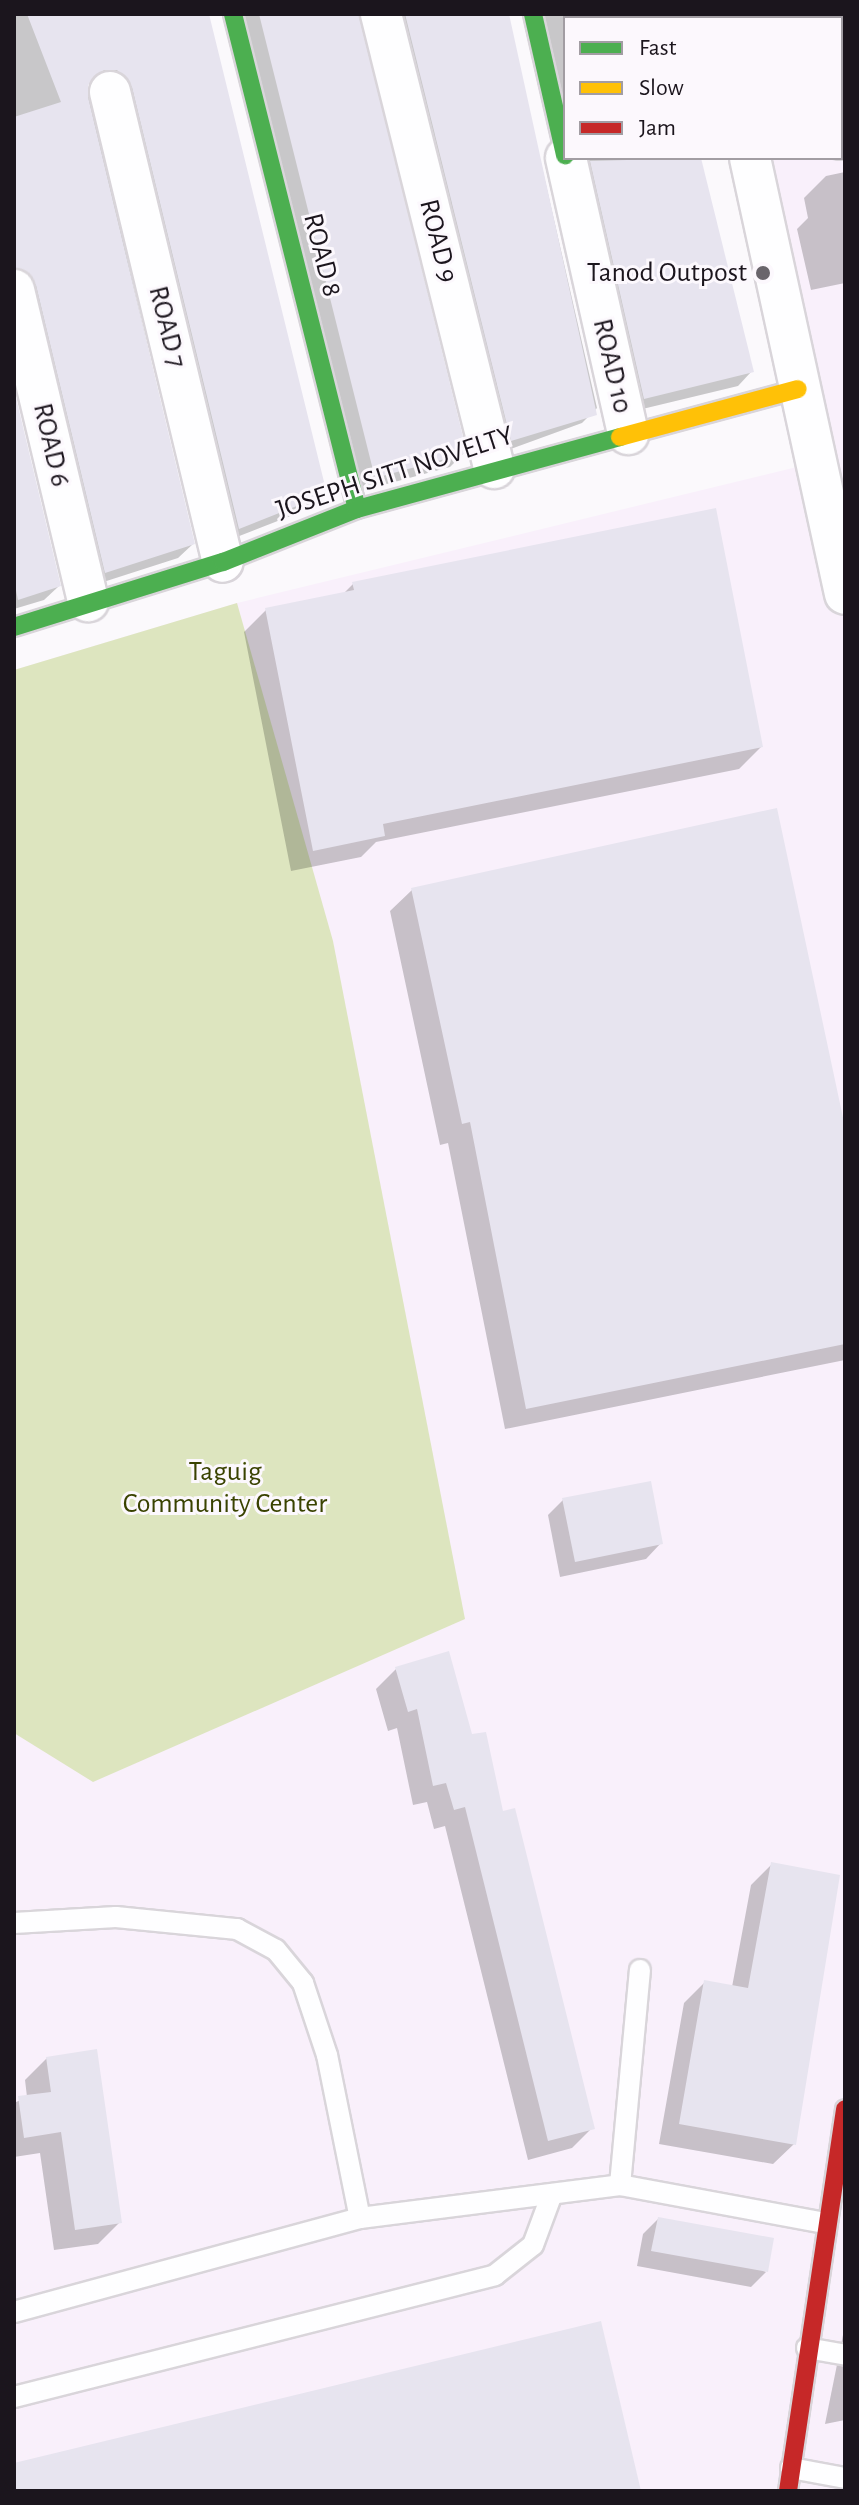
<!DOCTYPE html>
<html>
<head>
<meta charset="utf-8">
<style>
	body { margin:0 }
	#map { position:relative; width:859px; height:2505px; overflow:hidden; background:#fbf9fc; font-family:"Alegreya Sans",sans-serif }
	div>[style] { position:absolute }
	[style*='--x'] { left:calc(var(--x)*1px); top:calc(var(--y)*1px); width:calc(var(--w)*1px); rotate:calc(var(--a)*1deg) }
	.built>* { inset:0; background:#f9f0fb }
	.green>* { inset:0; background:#dde5bf }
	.shadow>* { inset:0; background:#0003 }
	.building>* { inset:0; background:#e7e4ef }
	.roads { filter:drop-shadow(2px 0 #d9d5da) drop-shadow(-2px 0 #d9d5da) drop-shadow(0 2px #d9d5da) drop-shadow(0 -2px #d9d5da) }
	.lane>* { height:20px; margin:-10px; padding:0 10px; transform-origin:10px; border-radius:10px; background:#fefeff }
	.street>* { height:40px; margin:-20px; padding:0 20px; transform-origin:20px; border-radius:20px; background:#fefeff }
	.fast>* { height:18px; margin:-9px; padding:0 9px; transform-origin:9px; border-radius:9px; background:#4caf50 }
	.slow>* { height:18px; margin:-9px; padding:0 9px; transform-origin:9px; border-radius:9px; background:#ffc107 }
	.jam>* { height:18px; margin:-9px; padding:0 9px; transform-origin:9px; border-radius:9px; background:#c62828 }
	.dots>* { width:22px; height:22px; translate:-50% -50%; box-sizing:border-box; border:4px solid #fcf8fd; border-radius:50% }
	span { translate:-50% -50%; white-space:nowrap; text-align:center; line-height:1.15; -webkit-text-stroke:6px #fcf8fd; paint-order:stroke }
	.street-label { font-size:28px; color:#1b151d }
	.poi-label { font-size:28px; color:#1b151d }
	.right { translate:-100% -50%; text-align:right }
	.park-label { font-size:28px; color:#394200 }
	.frame { position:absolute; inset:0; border:16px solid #1b151d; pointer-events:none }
	.legend { position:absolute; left:563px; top:16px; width:280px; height:144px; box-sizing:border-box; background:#fcf8fd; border:2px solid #a29da3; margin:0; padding:10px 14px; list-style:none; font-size:24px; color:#1b151d }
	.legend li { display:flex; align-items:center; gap:16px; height:40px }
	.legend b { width:40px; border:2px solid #a29da3 }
</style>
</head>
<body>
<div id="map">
	<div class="built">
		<div style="clip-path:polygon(733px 14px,845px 14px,845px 2491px,14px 2491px,14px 670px,237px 603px,834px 458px,766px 158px,841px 158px,841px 18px)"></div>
	</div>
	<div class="green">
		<div style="clip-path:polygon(237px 603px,333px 941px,465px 1619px,93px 1782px,14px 1733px,14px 670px)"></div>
	</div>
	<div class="shadow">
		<div style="clip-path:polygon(14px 14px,207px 14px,325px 493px,311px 508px,224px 542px,103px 84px,87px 84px,193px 544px,178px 558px,91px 586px,14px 290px)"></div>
		<div style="clip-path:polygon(235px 14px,357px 14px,464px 453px,450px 467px,361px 491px)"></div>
		<div style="clip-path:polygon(381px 14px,507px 14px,597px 408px,582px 423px,497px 454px)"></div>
		<div style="clip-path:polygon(535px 14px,668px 14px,669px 18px,565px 18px,565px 120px)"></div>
		<div style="clip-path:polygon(739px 14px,845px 14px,845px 103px,841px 18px)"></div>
		<div style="clip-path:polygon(573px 158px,699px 158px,752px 371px,738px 386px,630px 412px)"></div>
		<div style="clip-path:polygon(845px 172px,845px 283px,811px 290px,797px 229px,808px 218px,804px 198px,826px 176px)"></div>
		<div style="clip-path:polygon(14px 398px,59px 586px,44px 600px,14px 609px)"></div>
		<div style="clip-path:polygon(353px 584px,761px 747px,739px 769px,376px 842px,361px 857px,291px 871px,244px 632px,266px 610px,343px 594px)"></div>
		<div style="clip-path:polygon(412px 890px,845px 1146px,845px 1360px,505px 1429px,448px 1143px,440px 1145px,390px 911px)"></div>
		<div style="clip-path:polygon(563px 1500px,661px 1543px,646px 1559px,560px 1577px,548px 1515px)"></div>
		<div style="clip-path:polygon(396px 1669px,471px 1737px,502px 1814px,592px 2128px,572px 2148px,528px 2160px,445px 1826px,434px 1829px,427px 1802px,413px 1805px,397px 1728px,388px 1731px,376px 1689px)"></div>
		<div style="clip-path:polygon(772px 1864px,794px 2144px,773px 2164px,659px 2144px,684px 2003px,705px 1982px,732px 1987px,751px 1885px)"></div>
		<div style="clip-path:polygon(47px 2058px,120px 2222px,98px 2244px,54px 2250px,40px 2153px,14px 2157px,14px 2103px,27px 2097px,25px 2080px)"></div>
		<div style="clip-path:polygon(658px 2219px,766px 2272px,751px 2287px,637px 2266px,643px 2234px)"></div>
		<div style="clip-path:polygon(845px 2325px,845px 2420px,825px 2424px)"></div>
	</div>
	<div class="building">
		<div style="clip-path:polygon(27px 14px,209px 14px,327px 494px,239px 529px,132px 87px,117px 70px,104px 70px,88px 85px,88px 97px,195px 544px,105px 573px,36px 285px,14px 268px,14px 117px,61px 102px)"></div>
		<div style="clip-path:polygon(259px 14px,359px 14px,467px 453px,375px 478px)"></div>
		<div style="clip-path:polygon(405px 14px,509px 14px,597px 415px,511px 441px)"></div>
		<div style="clip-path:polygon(701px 158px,754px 372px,644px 399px,590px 161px)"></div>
		<div style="clip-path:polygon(14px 389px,61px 586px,18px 600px,14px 581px)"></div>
		<div style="clip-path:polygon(716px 508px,763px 747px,383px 824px,385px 836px,313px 851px,265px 608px,354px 590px,352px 582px)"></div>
		<div style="clip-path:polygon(777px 808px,845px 1127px,845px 1344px,526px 1409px,470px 1122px,462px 1124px,411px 888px)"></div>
		<div style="clip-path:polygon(651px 1481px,663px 1544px,575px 1562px,562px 1498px)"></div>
		<div style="clip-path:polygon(449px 1651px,472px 1734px,486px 1732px,503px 1811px,515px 1808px,595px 2129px,548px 2141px,465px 1807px,454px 1810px,446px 1783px,433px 1786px,417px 1709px,408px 1712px,395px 1667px)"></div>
		<div style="clip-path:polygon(771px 1862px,840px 1875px,796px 2145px,679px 2124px,704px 1980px,748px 1988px)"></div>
		<div style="clip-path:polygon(97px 2049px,122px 2223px,75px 2230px,61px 2132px,24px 2138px,18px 2096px,51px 2092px,46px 2057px)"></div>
		<div style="clip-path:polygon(658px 2217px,774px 2238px,768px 2272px,651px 2251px)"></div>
		<div style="clip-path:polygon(601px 2321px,641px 2491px,14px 2491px,14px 2463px)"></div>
	</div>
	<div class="roads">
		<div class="lane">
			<div style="--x:14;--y:1923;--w:102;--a:-3.4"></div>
			<div style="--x:116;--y:1917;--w:122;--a:5.7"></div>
			<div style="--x:237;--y:1929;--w:44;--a:28.3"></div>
			<div style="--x:276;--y:1950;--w:43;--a:50.7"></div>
			<div style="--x:303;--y:1983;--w:76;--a:71.6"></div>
			<div style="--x:327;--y:2055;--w:166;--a:78.6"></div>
			<div style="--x:620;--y:2185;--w:216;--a:-84.7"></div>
			<div style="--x:14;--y:2312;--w:359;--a:-15.2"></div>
			<div style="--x:360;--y:2218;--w:262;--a:-7.2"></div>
			<div style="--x:620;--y:2185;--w:209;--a:10.5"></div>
			<div style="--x:807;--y:2348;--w:39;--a:10"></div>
			<div style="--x:14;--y:2397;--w:496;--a:-14.2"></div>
			<div style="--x:495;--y:2275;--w:48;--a:-38.3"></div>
			<div style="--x:533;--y:2245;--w:54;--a:-69.6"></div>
			<div style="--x:791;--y:2468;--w:55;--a:10.5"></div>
		</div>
		<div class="street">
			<div style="--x:381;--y:14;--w:468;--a:76"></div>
			<div style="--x:719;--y:14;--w:4;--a:76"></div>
			<div style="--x:110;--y:92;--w:483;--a:76.5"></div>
			<div style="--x:841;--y:139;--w:4;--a:-14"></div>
			<div style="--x:566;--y:158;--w:283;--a:77.3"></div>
			<div style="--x:750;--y:158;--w:446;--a:77.7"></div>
			<div style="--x:14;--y:290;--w:320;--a:76.6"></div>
		</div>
		<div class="fast">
			<div style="--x:233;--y:14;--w:510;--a:75.94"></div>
			<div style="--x:533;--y:14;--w:145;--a:77.2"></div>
			<div style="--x:14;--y:627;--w:219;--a:-17.3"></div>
			<div style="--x:223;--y:562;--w:144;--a:-21.6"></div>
			<div style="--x:357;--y:509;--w:273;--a:-15.3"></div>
		</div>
		<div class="slow">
			<div style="--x:620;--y:437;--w:184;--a:-15.1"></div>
		</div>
		<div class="jam">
			<div style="--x:788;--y:2491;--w:386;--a:-81.5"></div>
		</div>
	</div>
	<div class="dots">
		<div style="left:763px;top:273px;background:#69656b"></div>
	</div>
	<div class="street-label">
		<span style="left:438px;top:241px;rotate:76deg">ROAD 9</span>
		<span style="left:322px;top:255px;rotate:76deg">ROAD 8</span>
		<span style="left:167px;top:327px;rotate:76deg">ROAD 7</span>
		<span style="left:612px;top:366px;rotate:77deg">ROAD 10</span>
		<span style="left:51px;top:445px;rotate:77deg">ROAD 6</span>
		<span style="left:395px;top:473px;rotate:-18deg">JOSEPH SITT NOVELTY</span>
	</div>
	<div class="poi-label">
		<span class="right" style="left:747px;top:273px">Tanod Outpost</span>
	</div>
	<div class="park-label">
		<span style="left:225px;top:1488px">Taguig<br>Community Center</span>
	</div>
	<div class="frame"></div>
	<ul class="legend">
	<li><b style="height:10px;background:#4caf50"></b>Fast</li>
	<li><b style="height:10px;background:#ffc107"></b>Slow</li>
	<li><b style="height:10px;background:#c62828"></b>Jam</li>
	</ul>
</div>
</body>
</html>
